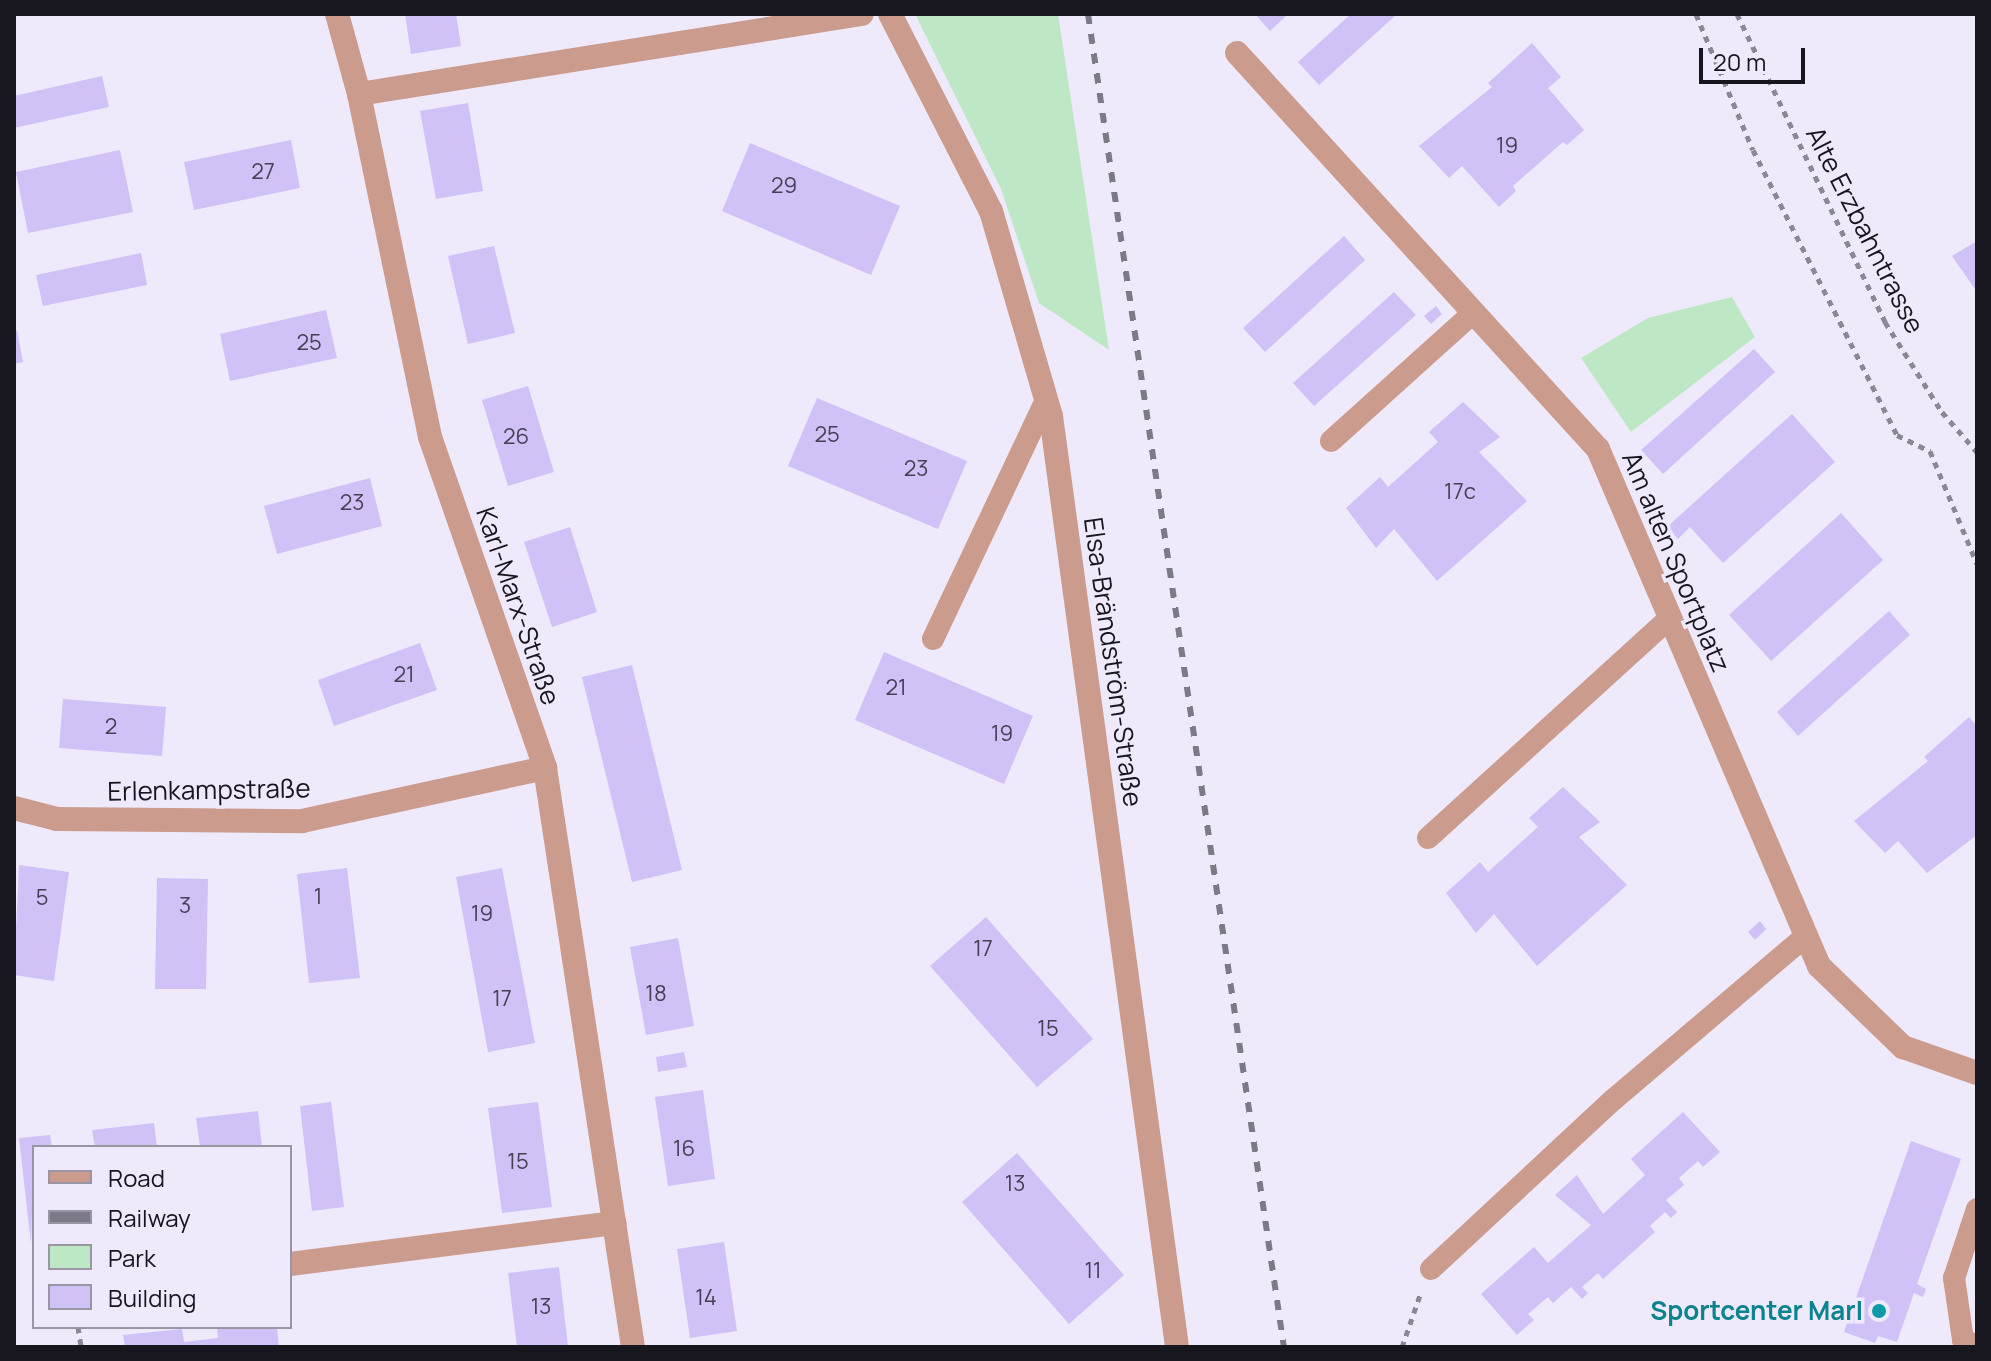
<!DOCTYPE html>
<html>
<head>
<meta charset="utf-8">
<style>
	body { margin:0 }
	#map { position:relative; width:1991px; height:1361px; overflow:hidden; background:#efeafb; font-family:Manrope,sans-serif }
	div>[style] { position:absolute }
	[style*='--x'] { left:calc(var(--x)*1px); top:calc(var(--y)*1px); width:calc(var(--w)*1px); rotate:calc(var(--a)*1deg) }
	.green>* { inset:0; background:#bee7c6 }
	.building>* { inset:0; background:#d0c1f7 }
	.path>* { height:5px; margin-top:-2.5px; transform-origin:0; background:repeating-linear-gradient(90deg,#8b8895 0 6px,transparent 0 12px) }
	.lane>* { height:22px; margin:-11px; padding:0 11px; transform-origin:11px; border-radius:11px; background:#cb9b8d }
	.street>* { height:24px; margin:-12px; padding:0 12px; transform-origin:12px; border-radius:12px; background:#cb9b8d }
	.rail>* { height:6px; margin-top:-3px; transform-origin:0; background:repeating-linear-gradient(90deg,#7d7a87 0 10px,transparent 0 20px) }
	.dots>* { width:22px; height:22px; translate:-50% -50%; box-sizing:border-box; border:4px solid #efeafb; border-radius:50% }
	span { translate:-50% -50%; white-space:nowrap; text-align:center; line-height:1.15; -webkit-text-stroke:7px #efeafb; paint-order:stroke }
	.number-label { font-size:22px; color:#454054 }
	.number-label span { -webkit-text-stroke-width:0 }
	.street-label { font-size:26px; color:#17151e }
	.culture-label { font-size:26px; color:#0d838f; font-weight:700 }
	.right { translate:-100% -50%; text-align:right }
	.frame { position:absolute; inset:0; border:16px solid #17151e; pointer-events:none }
	.legend { position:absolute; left:32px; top:1145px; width:260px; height:184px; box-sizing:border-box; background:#efeafb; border:2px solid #9995a3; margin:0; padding:10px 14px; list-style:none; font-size:24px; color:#17151e }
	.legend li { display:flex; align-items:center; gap:16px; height:40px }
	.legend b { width:40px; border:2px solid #9995a3 }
	.scale { position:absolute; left:1699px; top:48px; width:106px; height:36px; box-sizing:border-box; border:4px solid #17151e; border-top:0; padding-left:10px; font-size:24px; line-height:28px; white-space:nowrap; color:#17151e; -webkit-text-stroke:6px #efeafb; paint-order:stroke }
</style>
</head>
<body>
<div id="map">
	<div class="green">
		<div style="clip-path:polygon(915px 14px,1058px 14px,1109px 350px,1039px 303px,1001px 189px)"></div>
		<div style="clip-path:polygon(1732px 297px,1755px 337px,1631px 432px,1581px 358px,1648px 318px)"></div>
	</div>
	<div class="building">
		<div style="clip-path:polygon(405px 14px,456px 14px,461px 46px,411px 54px)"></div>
		<div style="clip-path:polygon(1255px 14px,1288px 14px,1270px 31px)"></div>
		<div style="clip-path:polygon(1351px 14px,1397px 14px,1319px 85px,1298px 62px)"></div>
		<div style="clip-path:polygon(1532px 43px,1561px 77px,1548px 88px,1584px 130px,1567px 145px,1563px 142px,1513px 186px,1516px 191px,1499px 207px,1462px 166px,1449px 178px,1419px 146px,1492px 87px,1488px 83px)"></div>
		<div style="clip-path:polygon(102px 76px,109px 107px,14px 128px,14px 96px)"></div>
		<div style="clip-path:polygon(468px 103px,483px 191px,436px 199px,420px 111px)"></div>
		<div style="clip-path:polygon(291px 140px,300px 188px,194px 210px,184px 162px)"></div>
		<div style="clip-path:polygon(750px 143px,900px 206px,871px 275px,722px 211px)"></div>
		<div style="clip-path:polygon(120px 150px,133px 212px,28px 233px,16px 172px)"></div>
		<div style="clip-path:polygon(1344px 236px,1365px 260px,1265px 352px,1243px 328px)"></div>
		<div style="clip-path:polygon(1977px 241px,1977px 292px,1952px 256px)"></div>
		<div style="clip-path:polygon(494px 246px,515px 333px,468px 344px,448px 256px)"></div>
		<div style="clip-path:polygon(141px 253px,147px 285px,43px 306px,36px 275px)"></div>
		<div style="clip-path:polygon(1394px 292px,1416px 315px,1314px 406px,1293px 383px)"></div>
		<div style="clip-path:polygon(1436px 306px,1442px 314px,1431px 324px,1424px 316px)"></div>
		<div style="clip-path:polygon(326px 310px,337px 358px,230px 381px,220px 334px)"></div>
		<div style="clip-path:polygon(17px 330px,23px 362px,14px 364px,14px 331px)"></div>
		<div style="clip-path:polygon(1754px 349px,1775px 372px,1663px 474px,1641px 450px)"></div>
		<div style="clip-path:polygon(528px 386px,554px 472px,508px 486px,482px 400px)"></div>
		<div style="clip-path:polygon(817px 398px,967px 461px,938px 529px,788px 466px)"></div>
		<div style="clip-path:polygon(1463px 402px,1500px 437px,1479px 452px,1527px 501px,1437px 581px,1394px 529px,1376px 548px,1346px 508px,1380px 477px,1388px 487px,1438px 442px,1429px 432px)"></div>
		<div style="clip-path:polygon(1792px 414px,1835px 462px,1723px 563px,1690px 527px,1678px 539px,1667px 527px)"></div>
		<div style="clip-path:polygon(370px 478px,382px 526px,277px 554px,264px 506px)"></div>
		<div style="clip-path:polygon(1841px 513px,1883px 560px,1771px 661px,1729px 615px)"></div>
		<div style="clip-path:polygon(570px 527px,597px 612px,552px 627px,524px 542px)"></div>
		<div style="clip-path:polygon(1889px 611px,1910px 635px,1798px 736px,1777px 712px)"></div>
		<div style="clip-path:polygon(420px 643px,437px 690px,334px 726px,318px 680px)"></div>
		<div style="clip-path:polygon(884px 652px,1033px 716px,1004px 784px,855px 720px)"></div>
		<div style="clip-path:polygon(632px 665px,682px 870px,632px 882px,582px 677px)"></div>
		<div style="clip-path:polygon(63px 699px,166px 707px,162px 756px,59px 748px)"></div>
		<div style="clip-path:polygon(1969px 717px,1977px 726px,1977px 835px,1927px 873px,1898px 841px,1885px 853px,1854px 821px,1928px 761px,1924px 757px)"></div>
		<div style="clip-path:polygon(1563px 787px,1600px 822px,1579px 837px,1627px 885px,1537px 966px,1494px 914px,1476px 933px,1446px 893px,1480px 862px,1488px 872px,1538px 827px,1529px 818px)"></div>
		<div style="clip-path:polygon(19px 865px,69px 872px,54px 981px,14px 975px)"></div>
		<div style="clip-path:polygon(347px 868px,360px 978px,309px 983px,297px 874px)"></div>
		<div style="clip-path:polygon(502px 868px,535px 1043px,488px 1052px,456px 877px)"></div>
		<div style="clip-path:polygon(157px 878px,208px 879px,206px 989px,155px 989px)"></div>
		<div style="clip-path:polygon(986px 917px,1093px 1039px,1037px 1087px,930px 966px)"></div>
		<div style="clip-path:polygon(1760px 921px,1766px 929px,1755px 940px,1748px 932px)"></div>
		<div style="clip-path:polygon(678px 938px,694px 1026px,646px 1035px,630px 947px)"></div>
		<div style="clip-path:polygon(684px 1052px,687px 1067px,658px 1072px,656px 1057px)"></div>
		<div style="clip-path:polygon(703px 1090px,715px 1179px,668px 1186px,655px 1097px)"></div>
		<div style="clip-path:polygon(331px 1102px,344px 1207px,312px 1211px,300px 1106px)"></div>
		<div style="clip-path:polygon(538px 1102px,552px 1207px,502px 1213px,488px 1108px)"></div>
		<div style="clip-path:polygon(258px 1111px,262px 1147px,200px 1147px,196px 1118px)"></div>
		<div style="clip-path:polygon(1683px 1112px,1720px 1152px,1703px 1167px,1698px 1161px,1679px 1178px,1684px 1185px,1666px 1200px,1677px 1212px,1671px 1218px,1665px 1212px,1650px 1226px,1655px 1232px,1603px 1279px,1598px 1273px,1582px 1287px,1588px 1293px,1582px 1299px,1571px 1287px,1553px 1303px,1548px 1297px,1528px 1314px,1534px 1320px,1517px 1335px,1481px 1294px,1534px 1247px,1548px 1263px,1591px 1225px,1555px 1195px,1577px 1175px,1603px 1214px,1645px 1175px,1631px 1159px)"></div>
		<div style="clip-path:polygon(154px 1123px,157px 1147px,95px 1147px,92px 1130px)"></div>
		<div style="clip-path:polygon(50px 1135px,52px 1147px,34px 1147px,31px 1244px,19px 1138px)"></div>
		<div style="clip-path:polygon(1911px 1141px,1961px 1159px,1917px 1284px,1926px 1289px,1923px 1297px,1914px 1293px,1897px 1342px,1878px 1336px,1875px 1343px,1844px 1332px)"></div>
		<div style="clip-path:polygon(1017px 1153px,1124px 1275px,1069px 1324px,962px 1202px)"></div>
		<div style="clip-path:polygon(724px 1242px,737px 1331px,690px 1338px,677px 1249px)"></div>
		<div style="clip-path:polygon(559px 1267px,568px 1347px,517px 1347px,508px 1273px)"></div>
		<div style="clip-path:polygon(217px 1327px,277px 1327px,279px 1347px,125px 1347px,123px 1335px,182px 1329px,184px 1342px,218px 1338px)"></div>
	</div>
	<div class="path">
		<div style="--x:1696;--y:14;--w:147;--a:67.3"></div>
		<div style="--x:1753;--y:150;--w:319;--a:63.2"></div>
		<div style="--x:1897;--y:435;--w:37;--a:26"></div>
		<div style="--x:1930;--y:451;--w:122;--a:67.4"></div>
		<div style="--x:1737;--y:14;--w:342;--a:64.3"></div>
		<div style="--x:1885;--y:322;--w:107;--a:57.7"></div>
		<div style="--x:1942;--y:412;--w:53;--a:48.8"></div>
		<div style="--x:78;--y:1327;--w:20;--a:81"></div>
		<div style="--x:1402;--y:1347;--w:58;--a:-70.9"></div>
	</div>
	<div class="lane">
		<div style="--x:1331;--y:441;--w:191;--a:-42"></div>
		<div style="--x:933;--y:639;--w:264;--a:-64.7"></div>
		<div style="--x:1428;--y:838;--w:327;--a:-42.3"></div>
		<div style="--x:1977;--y:1209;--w:73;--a:108.4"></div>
		<div style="--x:1954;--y:1278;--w:63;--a:81.7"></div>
		<div style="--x:1963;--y:1340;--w:15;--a:23"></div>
		<div style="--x:1431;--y:1269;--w:248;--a:-42.9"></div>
		<div style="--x:1613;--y:1100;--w:253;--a:-40.4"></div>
	</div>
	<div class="street">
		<div style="--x:337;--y:14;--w:83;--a:74.6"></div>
		<div style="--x:359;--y:94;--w:350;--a:78.3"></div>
		<div style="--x:430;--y:437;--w:350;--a:70.8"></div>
		<div style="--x:545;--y:768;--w:586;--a:81.36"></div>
		<div style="--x:890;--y:14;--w:221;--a:62.9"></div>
		<div style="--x:991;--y:211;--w:214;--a:73.7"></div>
		<div style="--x:1051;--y:416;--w:939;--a:82.29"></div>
		<div style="--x:1237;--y:53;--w:536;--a:47.65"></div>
		<div style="--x:1598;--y:449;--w:562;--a:66.85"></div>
		<div style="--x:1819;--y:966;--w:117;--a:44"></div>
		<div style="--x:1903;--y:1047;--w:78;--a:19.4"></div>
		<div style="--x:359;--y:94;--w:509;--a:-9.04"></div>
		<div style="--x:14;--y:808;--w:44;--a:14.3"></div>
		<div style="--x:57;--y:819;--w:245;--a:0.5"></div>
		<div style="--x:302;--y:821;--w:249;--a:-12.3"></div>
		<div style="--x:290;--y:1264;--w:327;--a:-7.2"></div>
	</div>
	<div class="rail">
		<div style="--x:1088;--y:14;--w:1347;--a:81.64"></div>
	</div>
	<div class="dots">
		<div style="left:1879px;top:1311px;background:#0f9aa8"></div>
	</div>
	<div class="number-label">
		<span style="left:1507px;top:146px">19</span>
		<span style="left:263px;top:172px">27</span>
		<span style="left:784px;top:186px">29</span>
		<span style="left:309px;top:343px">25</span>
		<span style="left:827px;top:435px">25</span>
		<span style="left:516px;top:437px">26</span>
		<span style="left:916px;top:469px">23</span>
		<span style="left:1460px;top:492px">17c</span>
		<span style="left:352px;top:503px">23</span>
		<span style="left:404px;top:675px">21</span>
		<span style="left:896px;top:688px">21</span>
		<span style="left:111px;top:727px">2</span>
		<span style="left:1002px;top:734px">19</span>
		<span style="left:318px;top:897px">1</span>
		<span style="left:42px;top:898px">5</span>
		<span style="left:185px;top:906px">3</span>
		<span style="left:482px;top:914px">19</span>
		<span style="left:983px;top:949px">17</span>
		<span style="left:656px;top:994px">18</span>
		<span style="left:502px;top:999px">17</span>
		<span style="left:1048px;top:1029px">15</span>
		<span style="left:684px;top:1149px">16</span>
		<span style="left:518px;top:1162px">15</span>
		<span style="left:1015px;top:1184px">13</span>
		<span style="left:1093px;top:1271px">11</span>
		<span style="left:706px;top:1298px">14</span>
		<span style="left:541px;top:1307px">13</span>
	</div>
	<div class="street-label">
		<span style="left:1865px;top:230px;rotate:63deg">Alte Erzbahntrasse</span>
		<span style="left:1676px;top:562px;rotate:67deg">Am alten Sportplatz</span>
		<span style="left:518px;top:606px;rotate:71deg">Karl-Marx-Straße</span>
		<span style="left:1113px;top:662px;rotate:82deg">Elsa-Brändström-Straße</span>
		<span style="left:209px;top:790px;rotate:-1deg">Erlenkampstraße</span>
	</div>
	<div class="culture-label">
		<span class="right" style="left:1863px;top:1311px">Sportcenter Marl</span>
	</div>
	<div class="frame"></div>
	<ul class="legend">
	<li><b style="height:10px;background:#cb9b8d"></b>Road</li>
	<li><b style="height:10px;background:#7d7a87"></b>Railway</li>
	<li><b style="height:22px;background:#bee7c6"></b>Park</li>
	<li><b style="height:22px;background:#d0c1f7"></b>Building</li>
	</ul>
	<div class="scale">20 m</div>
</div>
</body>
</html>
